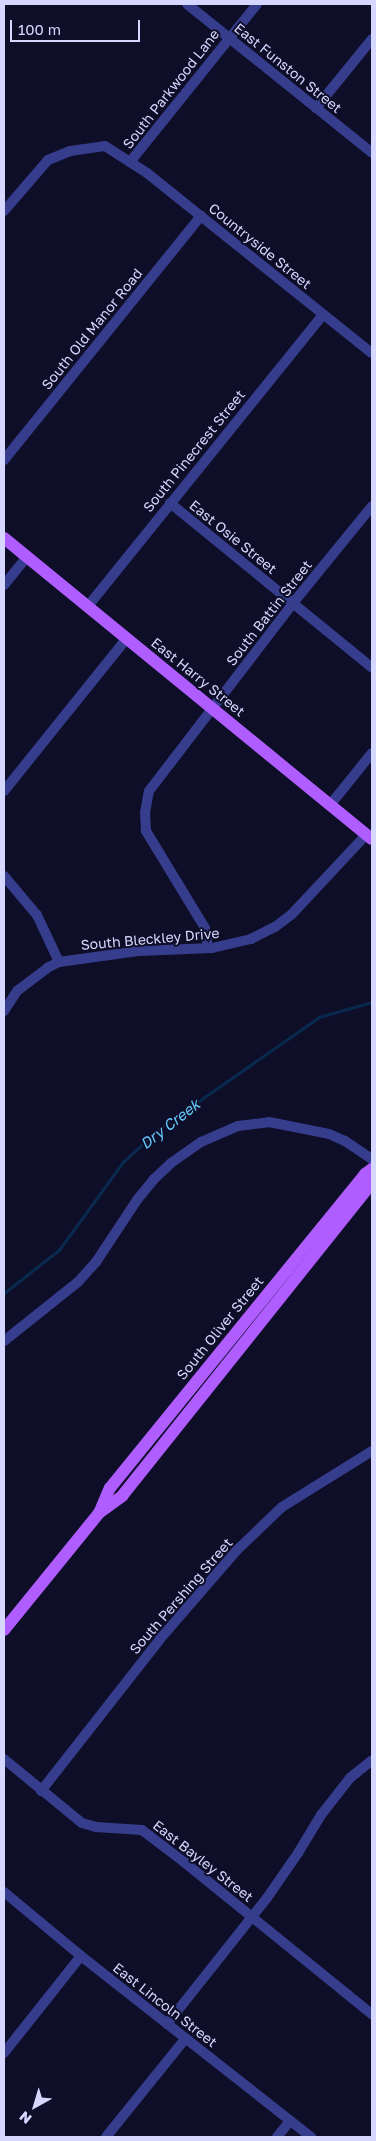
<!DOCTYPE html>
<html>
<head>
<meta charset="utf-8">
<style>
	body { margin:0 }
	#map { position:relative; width:376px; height:2141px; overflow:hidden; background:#0f0e29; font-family:"Golos Text",sans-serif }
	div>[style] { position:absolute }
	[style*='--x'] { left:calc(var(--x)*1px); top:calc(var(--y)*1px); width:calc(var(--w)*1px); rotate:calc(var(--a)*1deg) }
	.stream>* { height:2.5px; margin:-1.25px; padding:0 1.25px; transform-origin:1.25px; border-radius:1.25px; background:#082a4e }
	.minor>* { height:10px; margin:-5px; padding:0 5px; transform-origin:5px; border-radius:5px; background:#353d8c }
	.major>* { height:12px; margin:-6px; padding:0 6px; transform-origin:6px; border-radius:6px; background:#af5dff }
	span { translate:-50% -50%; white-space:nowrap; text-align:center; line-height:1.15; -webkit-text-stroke:4px #0f0e29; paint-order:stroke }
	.street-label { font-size:14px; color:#d6d7ff }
	.water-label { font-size:15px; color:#64caff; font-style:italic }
	.frame { position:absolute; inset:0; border:5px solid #d6d7ff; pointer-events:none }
	.north { position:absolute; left:10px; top:2081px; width:50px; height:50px; -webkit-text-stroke:4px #0f0e29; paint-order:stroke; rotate:219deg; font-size:14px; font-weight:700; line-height:20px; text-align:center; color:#d6d7ff }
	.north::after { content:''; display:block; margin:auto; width:18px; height:22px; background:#d6d7ff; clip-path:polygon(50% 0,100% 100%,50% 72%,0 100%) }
	.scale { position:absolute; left:10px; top:20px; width:130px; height:22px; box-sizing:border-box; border:2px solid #d6d7ff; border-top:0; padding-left:6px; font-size:15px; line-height:18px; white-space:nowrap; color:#d6d7ff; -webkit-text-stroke:4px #0f0e29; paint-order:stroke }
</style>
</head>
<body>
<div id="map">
	<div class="stream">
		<div style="--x:4;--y:1293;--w:70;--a:-38"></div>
		<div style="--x:59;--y:1250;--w:109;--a:-54"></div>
		<div style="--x:123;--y:1162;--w:54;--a:-42"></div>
		<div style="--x:163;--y:1126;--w:190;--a:-34.9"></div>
		<div style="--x:319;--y:1017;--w:55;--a:-15.8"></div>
	</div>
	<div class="minor">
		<div style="--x:187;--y:4;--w:238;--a:38.8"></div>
		<div style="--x:316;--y:108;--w:89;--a:-50.9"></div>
		<div style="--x:130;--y:162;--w:203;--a:-51.2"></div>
		<div style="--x:4;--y:211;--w:67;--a:-49.2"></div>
		<div style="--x:48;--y:160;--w:24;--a:-22"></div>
		<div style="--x:70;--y:151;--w:35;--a:-8"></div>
		<div style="--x:105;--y:146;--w:50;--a:32.7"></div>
		<div style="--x:147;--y:173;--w:288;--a:38.7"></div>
		<div style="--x:4;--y:460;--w:314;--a:-51.1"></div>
		<div style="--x:170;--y:503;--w:261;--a:39.2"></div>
		<div style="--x:4;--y:585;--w:36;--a:-51"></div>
		<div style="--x:88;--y:606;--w:374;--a:-51.1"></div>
		<div style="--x:4;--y:791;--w:196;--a:-51.2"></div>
		<div style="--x:330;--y:805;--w:67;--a:-51.1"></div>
		<div style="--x:4;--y:876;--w:51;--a:49.8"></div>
		<div style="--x:37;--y:915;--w:52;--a:64.9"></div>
		<div style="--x:208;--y:948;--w:20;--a:-99"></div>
		<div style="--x:205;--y:928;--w:114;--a:-121.3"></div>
		<div style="--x:146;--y:831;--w:18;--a:-93"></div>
		<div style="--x:145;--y:813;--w:22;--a:-80"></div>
		<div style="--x:149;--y:791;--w:237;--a:-52.5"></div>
		<div style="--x:293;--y:603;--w:125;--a:-50.8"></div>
		<div style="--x:4;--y:1011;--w:24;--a:-57"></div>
		<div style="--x:17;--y:991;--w:38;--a:-37"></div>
		<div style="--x:47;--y:968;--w:13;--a:-27"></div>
		<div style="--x:59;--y:962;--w:80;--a:-7.9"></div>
		<div style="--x:138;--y:951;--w:74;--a:-2.3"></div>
		<div style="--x:212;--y:948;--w:40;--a:-13"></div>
		<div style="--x:251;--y:939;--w:27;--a:-27"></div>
		<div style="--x:275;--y:927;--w:21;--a:-37"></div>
		<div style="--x:292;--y:914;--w:108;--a:-46.9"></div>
		<div style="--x:4;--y:1341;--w:95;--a:-38.6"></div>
		<div style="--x:78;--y:1282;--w:27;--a:-48"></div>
		<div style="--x:96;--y:1262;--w:74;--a:-56.5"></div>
		<div style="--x:137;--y:1200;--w:26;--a:-51"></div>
		<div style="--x:153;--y:1180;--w:25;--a:-43"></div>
		<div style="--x:171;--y:1163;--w:37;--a:-35"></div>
		<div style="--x:201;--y:1142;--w:40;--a:-23.4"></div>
		<div style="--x:238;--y:1126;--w:31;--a:-7"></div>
		<div style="--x:269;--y:1122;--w:61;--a:11.3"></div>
		<div style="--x:329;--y:1134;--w:17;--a:24"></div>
		<div style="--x:345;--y:1141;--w:32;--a:34"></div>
		<div style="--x:4;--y:1759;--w:101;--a:39.4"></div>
		<div style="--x:82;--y:1823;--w:15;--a:16"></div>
		<div style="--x:96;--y:1827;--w:46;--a:3.7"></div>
		<div style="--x:142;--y:1830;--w:53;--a:37.3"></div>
		<div style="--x:184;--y:1862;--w:242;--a:39"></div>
		<div style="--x:41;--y:1791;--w:193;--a:-51.9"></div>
		<div style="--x:160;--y:1639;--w:118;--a:-49.1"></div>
		<div style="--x:237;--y:1550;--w:62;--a:-43.7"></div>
		<div style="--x:282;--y:1507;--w:106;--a:-31.9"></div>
		<div style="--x:4;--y:1892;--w:100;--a:39.7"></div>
		<div style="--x:81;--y:1956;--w:293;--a:38.2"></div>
		<div style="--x:167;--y:2024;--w:161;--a:-51.6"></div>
		<div style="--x:267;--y:1898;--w:55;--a:-55.4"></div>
		<div style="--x:298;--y:1853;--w:44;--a:-58.8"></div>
		<div style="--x:321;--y:1815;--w:47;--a:-51.9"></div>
		<div style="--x:350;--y:1778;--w:28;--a:-39"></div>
		<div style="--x:4;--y:2053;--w:124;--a:-51.6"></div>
		<div style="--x:106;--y:2137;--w:127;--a:-51.1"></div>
		<div style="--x:277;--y:2137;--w:21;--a:-51"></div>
	</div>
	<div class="major">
		<div style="--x:4;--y:538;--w:475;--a:39.3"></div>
		<div style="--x:100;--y:1511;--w:25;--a:-67"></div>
		<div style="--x:110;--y:1488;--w:405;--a:-50.9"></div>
		<div style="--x:365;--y:1174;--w:9;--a:-36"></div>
		<div style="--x:4;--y:1630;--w:151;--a:-50.9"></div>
		<div style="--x:99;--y:1513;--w:29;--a:-36"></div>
		<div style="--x:122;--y:1496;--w:401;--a:-51.4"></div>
	</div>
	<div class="street-label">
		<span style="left:288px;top:68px;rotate:39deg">East Funston Street</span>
		<span style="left:171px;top:89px;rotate:-52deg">South Parkwood Lane</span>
		<span style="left:260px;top:246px;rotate:39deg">Countryside Street</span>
		<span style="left:92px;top:329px;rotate:-51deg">South Old Manor Road</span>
		<span style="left:194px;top:451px;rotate:-51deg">South Pinecrest Street</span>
		<span style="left:233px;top:537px;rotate:39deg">East Osie Street</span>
		<span style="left:269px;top:613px;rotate:-52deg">South Battin Street</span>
		<span style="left:198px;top:677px;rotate:39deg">East Harry Street</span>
		<span style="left:150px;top:939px;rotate:-5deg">South Bleckley Drive</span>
		<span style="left:220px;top:1328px;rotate:-51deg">South Oliver Street</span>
		<span style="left:181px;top:1596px;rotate:-49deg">South Pershing Street</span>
		<span style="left:203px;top:1861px;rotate:38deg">East Bayley Street</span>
		<span style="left:165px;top:2005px;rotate:38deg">East Lincoln Street</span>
	</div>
	<div class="water-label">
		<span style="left:170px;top:1124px;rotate:-38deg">Dry Creek</span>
	</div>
	<div class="frame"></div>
	<div class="north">N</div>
	<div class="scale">100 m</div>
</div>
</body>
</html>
